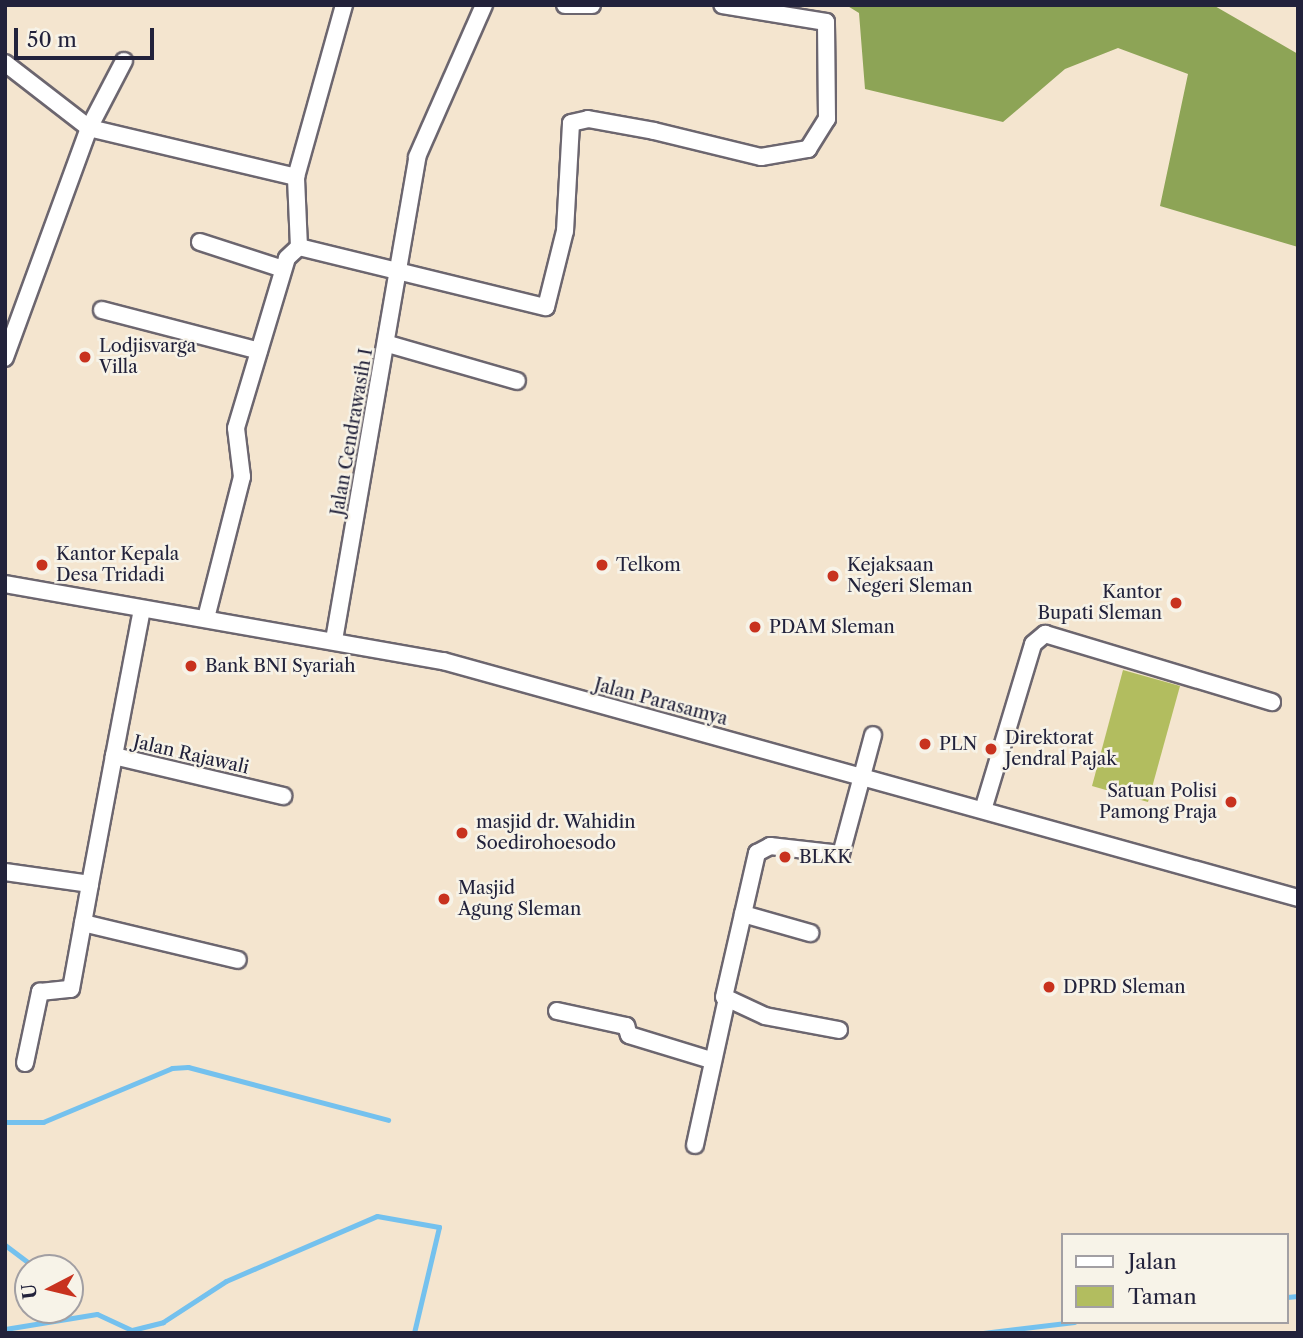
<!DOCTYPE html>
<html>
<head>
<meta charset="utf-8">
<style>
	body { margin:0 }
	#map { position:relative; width:1303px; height:1338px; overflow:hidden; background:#f4e5cf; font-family:"Libre Caslon Text",serif }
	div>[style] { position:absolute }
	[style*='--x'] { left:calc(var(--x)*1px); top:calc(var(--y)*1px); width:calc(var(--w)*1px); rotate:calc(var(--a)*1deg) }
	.green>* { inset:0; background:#b2bd5f }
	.forest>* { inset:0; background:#8da456 }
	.stream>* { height:5px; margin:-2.5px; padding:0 2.5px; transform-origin:2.5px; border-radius:2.5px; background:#74c1ee }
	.roads { filter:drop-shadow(2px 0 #6c666f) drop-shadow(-2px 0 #6c666f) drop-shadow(0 2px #6c666f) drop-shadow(0 -2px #6c666f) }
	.minor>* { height:16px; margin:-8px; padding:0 8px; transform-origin:8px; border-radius:8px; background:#fff }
	.dots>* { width:19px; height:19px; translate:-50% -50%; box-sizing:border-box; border:4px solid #f7f3e8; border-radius:50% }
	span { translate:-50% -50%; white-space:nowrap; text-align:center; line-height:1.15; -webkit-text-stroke:5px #f7f3e8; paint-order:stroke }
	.poi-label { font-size:18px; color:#22223b }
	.left { translate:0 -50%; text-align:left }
	.right { translate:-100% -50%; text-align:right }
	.street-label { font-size:18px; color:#22223b }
	.frame { position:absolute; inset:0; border:7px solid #22223b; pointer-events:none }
	.legend { position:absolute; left:1061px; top:1233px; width:228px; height:91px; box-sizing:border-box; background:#f7f3e8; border:2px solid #a29fa3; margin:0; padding:9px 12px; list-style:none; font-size:21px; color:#22223b }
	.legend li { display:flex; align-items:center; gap:14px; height:35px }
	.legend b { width:35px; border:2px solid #a29fa3 }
	.north { position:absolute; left:14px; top:1254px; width:70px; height:70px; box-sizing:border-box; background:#f7f3e8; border:2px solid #a29fa3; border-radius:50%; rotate:263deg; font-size:19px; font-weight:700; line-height:28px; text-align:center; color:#22223b }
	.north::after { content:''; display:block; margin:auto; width:24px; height:32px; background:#c8321e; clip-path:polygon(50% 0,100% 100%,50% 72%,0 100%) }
	.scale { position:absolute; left:14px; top:28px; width:140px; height:32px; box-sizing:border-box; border:4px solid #22223b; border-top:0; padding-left:9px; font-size:21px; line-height:24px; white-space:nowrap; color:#22223b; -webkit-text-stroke:5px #f7f3e8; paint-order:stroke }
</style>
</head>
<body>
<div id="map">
	<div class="green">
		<div style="clip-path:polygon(1123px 670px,1180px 686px,1148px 802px,1092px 786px)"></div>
	</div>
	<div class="forest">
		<div style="clip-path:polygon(846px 5px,1213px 5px,1298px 54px,1298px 247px,1160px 206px,1188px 74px,1118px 48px,1065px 69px,1003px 122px,865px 89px,859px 13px)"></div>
	</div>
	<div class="stream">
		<div style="--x:5;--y:1122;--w:38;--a:0"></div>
		<div style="--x:43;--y:1122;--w:140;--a:-22.7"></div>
		<div style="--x:172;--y:1068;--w:16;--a:-4"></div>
		<div style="--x:188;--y:1067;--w:207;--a:14.8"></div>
		<div style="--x:5;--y:1245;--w:39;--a:37"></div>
		<div style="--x:70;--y:1293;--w:1;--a:45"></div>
		<div style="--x:1287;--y:1297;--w:11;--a:-5"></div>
		<div style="--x:5;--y:1329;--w:93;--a:-9.3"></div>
		<div style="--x:97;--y:1314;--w:38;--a:25"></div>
		<div style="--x:132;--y:1330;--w:32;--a:-14"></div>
		<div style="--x:163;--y:1322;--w:75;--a:-33.1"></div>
		<div style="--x:226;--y:1281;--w:164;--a:-23.3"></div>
		<div style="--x:377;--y:1216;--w:63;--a:10.1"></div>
		<div style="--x:439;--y:1227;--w:109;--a:103.3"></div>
		<div style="--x:983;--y:1333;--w:92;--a:-6.9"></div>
	</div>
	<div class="roads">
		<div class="minor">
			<div style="--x:565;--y:5;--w:27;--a:0"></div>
			<div style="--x:124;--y:61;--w:76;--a:117.6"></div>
			<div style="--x:89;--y:128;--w:213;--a:13.3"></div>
			<div style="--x:5;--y:63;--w:106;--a:37.7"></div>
			<div style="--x:89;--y:128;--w:245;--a:110.1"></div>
			<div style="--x:200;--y:242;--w:87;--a:18"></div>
			<div style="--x:299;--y:247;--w:254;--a:13.7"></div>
			<div style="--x:546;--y:307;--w:78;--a:-76"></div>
			<div style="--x:565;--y:231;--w:108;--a:-86.8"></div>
			<div style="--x:571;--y:123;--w:17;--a:-13"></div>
			<div style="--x:588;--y:119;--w:67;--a:10.3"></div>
			<div style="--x:654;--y:131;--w:110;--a:13.7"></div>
			<div style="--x:761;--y:157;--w:48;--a:-9.7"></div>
			<div style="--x:808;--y:149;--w:36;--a:-58"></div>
			<div style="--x:827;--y:119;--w:97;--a:-90.6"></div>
			<div style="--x:826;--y:22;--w:105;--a:-170.7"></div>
			<div style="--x:102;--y:310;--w:162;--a:14.6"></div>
			<div style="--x:388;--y:344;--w:134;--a:16"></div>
			<div style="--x:5;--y:584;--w:445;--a:10"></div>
			<div style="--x:443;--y:661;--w:887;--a:15.49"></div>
			<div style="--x:142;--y:609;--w:150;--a:100.8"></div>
			<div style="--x:114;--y:756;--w:174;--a:13.3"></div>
			<div style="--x:206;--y:618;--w:146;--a:-75.7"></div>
			<div style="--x:242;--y:477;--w:49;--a:-97"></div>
			<div style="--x:236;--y:428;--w:177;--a:-73.3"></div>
			<div style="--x:287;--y:258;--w:16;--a:-43"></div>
			<div style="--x:299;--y:247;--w:70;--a:-92.5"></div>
			<div style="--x:296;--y:177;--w:179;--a:-74.4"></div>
			<div style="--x:334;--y:640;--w:490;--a:-80.2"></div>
			<div style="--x:417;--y:157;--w:166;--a:-66.2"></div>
			<div style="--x:983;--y:810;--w:173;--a:-73.2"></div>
			<div style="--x:1033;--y:644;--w:16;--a:-40"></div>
			<div style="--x:1045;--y:634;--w:237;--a:16.7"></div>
			<div style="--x:5;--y:872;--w:86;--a:8"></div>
			<div style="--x:90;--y:884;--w:130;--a:-79.4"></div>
			<div style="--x:743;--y:914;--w:70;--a:15.8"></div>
			<div style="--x:83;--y:923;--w:159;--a:13.4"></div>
			<div style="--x:557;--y:1011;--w:71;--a:12.3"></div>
			<div style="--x:626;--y:1026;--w:9;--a:72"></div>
			<div style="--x:629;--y:1035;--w:86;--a:17"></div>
			<div style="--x:839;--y:1030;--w:75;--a:-169.3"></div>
			<div style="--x:765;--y:1016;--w:45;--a:-155.1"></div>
			<div style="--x:724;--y:997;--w:148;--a:-77.1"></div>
			<div style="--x:757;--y:853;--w:15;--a:-28"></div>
			<div style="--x:770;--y:846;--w:71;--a:6.4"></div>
			<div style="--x:841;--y:854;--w:123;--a:-74.9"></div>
			<div style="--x:25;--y:1063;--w:73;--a:-78.1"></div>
			<div style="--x:40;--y:992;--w:31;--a:-6"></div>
			<div style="--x:71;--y:989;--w:107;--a:-79.7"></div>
			<div style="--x:695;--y:1145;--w:145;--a:-77.7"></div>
		</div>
	</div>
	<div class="dots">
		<div style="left:85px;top:357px;background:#c8321e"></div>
		<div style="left:42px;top:565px;background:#c8321e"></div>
		<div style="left:602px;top:565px;background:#c8321e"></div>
		<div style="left:833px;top:576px;background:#c8321e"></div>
		<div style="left:1176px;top:603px;background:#c8321e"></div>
		<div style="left:755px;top:627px;background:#c8321e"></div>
		<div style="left:191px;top:666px;background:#c8321e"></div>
		<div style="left:925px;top:744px;background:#c8321e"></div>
		<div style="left:991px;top:749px;background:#c8321e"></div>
		<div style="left:1231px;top:802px;background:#c8321e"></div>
		<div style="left:462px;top:833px;background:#c8321e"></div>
		<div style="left:785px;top:857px;background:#c8321e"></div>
		<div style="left:444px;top:899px;background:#c8321e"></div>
		<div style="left:1049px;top:987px;background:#c8321e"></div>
	</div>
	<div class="poi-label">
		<span class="left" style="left:99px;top:357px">Lodjisvarga<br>Villa</span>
		<span class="left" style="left:56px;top:565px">Kantor Kepala<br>Desa Tridadi</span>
		<span class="left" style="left:616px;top:565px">Telkom</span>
		<span class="left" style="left:847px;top:576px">Kejaksaan<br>Negeri Sleman</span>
		<span class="right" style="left:1162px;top:603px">Kantor<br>Bupati Sleman</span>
		<span class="left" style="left:769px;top:627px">PDAM Sleman</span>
		<span class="left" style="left:205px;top:666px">Bank BNI Syariah</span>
		<span class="left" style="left:1005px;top:749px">Direktorat<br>Jendral Pajak</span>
		<span class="left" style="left:939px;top:744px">PLN</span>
		<span class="right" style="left:1217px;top:802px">Satuan Polisi<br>Pamong Praja</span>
		<span class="left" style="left:476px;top:833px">masjid dr. Wahidin<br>Soedirohoesodo</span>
		<span class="left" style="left:799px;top:857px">BLKK</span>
		<span class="left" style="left:458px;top:899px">Masjid<br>Agung Sleman</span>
		<span class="left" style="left:1063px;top:987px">DPRD Sleman</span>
	</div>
	<div class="street-label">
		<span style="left:352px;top:432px;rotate:-80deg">Jalan Cendrawasih I</span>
		<span style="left:661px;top:702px;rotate:15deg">Jalan Parasamya</span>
		<span style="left:191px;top:755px;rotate:13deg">Jalan Rajawali</span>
	</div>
	<div class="frame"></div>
	<ul class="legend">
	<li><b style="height:9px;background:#fff"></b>Jalan</li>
	<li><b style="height:19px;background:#b2bd5f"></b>Taman</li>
	</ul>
	<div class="north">U</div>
	<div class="scale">50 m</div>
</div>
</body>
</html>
